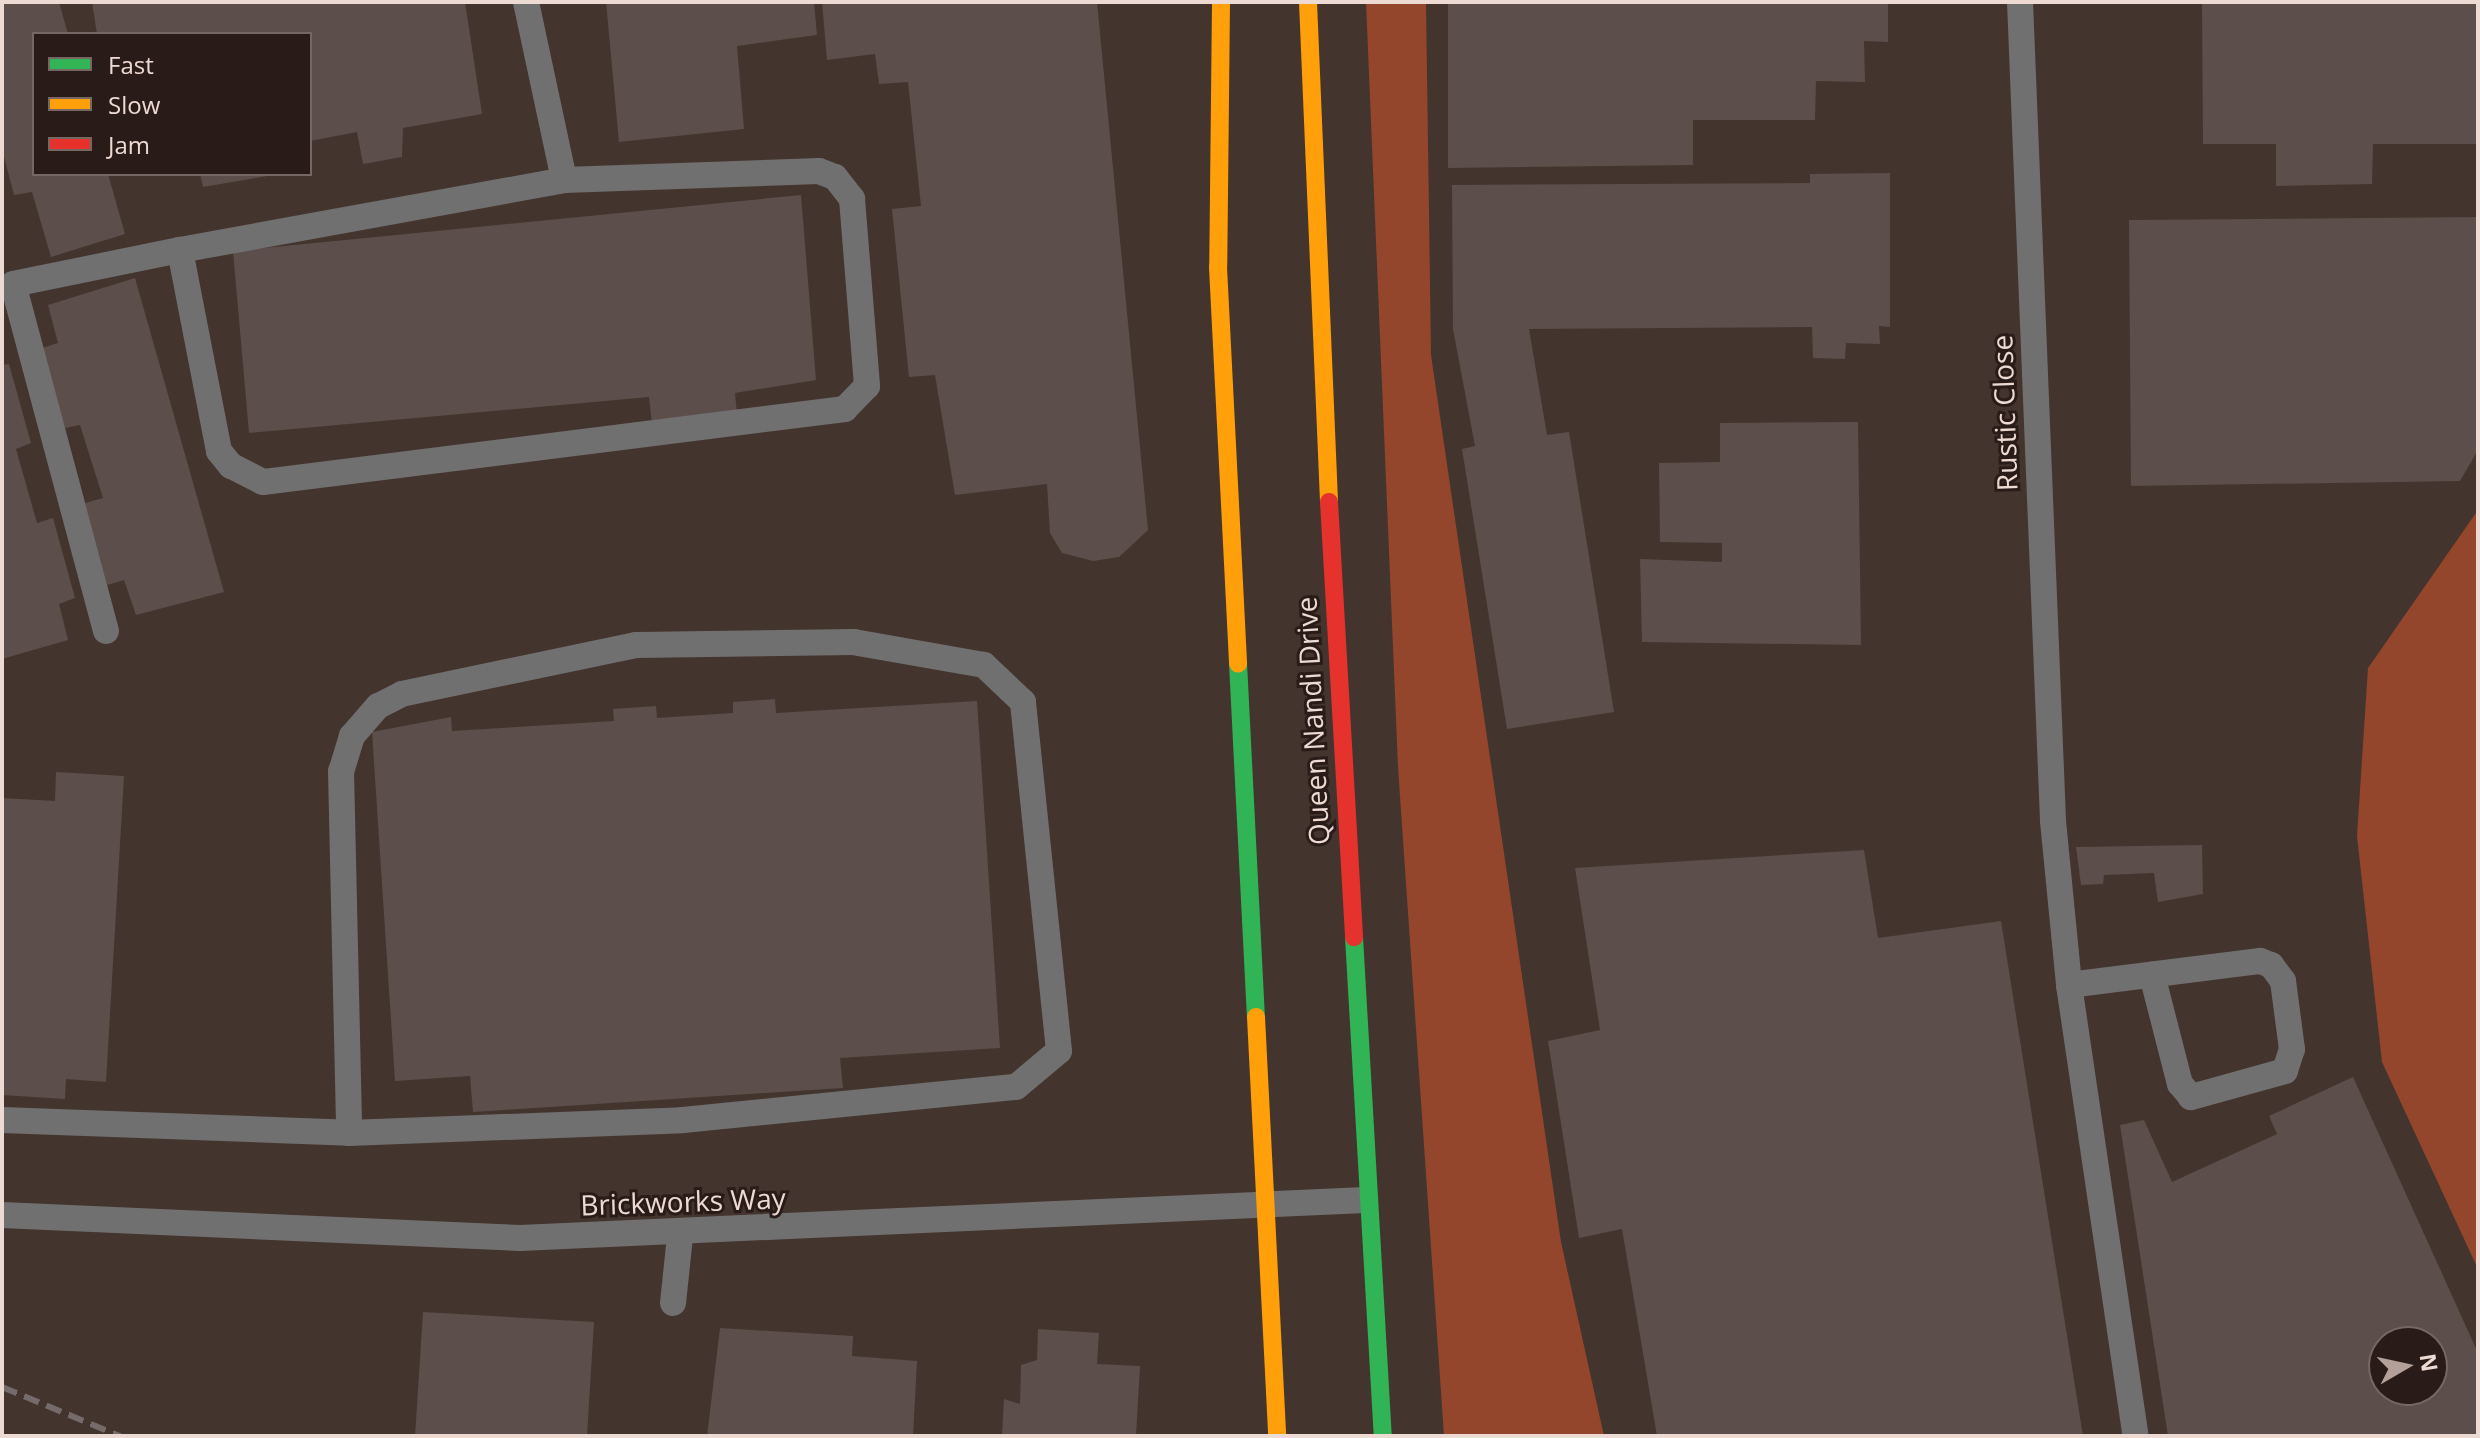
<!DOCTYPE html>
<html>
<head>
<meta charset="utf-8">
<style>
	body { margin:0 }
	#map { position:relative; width:2480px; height:1438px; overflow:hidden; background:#44342e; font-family:"Open Sans",sans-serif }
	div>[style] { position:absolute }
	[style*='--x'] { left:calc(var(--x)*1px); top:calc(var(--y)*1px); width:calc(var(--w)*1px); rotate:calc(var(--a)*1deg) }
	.forest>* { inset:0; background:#93462b }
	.building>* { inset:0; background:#5c4e4a }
	.lane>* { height:26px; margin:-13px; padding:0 13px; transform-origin:13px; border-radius:13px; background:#717070 }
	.fast>* { height:18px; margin:-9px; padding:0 9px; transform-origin:9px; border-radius:9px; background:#30b455 }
	.slow>* { height:18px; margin:-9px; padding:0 9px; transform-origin:9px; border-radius:9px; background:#ff9f0a }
	.jam>* { height:18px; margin:-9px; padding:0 9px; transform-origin:9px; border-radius:9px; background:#e5322d }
	.rail>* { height:6px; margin-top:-3px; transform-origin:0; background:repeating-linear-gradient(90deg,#746b6a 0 16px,transparent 0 24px) }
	span { translate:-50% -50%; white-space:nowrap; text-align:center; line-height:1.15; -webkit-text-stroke:6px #291b17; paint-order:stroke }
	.street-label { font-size:28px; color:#eddad3 }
	.frame { position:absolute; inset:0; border:4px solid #eddad3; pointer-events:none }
	.legend { position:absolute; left:32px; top:32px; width:280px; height:144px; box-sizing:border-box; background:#291b17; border:2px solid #776762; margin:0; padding:10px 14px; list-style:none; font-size:24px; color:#eddad3 }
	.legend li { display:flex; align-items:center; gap:16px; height:40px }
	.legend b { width:40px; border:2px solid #776762 }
	.north { position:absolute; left:2368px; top:1326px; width:80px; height:80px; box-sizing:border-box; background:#291b17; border:2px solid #776762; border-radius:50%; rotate:81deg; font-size:22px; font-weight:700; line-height:32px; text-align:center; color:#eddad3 }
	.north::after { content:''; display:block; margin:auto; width:28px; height:36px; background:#b2a099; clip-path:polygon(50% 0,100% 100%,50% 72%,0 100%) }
</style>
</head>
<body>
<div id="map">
	<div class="forest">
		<div style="clip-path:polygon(1366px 2px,1426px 2px,1431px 355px,1561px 1242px,1604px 1436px,1444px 1436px,1398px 767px)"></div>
		<div style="clip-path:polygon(2478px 510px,2478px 1269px,2382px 1062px,2357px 836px,2368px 668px)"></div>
	</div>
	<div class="building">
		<div style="clip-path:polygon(2px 2px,59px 2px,68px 34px,34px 34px,34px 174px,108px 174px,125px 234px,51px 257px,32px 192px,14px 195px,2px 149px)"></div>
		<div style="clip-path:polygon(92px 2px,465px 2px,482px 114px,403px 128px,402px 157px,363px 164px,357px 132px,310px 141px,310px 34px,97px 34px)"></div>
		<div style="clip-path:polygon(606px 2px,814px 2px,817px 35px,737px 46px,744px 129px,619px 142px)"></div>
		<div style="clip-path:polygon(822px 2px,1097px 2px,1148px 530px,1119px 557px,1093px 561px,1062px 553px,1050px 533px,1047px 484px,955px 495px,935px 375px,909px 377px,892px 209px,921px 206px,908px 82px,879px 84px,875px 54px,827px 60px)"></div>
		<div style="clip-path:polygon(1448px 2px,1888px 2px,1888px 42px,1864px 41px,1865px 82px,1816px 81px,1815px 120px,1693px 120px,1693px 165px,1448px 168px)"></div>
		<div style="clip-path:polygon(2202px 2px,2478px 2px,2478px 144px,2373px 144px,2372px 184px,2276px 186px,2276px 144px,2203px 144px)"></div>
		<div style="clip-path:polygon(1890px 173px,1890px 327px,1879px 326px,1880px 344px,1846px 343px,1845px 359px,1813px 358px,1812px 327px,1529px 329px,1547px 435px,1569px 432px,1614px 712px,1507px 729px,1462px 449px,1475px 446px,1453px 329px,1452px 185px,1810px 183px,1810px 174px)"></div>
		<div style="clip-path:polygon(200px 174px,267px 174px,267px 176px,203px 187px)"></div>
		<div style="clip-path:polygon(801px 195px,816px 380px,735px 393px,737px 414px,652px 424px,649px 397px,249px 433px,233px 251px)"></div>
		<div style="clip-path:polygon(2478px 217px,2478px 450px,2460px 481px,2131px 486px,2129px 220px)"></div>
		<div style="clip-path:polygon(135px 278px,224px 592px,136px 615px,124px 580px,107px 585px,85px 503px,103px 498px,80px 425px,65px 428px,42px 348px,58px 343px,48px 305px)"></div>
		<div style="clip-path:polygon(9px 364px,31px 443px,16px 449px,37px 523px,53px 518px,75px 598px,59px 604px,68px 640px,2px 659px,2px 365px)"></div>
		<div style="clip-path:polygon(1858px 422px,1861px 645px,1642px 642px,1640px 559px,1722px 562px,1722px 543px,1660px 542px,1659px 463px,1720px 462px,1720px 423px)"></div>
		<div style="clip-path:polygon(775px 699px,776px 713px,977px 701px,1000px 1048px,840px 1058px,843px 1088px,473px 1112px,470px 1076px,395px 1081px,372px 732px,451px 717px,452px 731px,614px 721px,613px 709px,656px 706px,657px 718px,733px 713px,733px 702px)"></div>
		<div style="clip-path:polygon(56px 772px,124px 776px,106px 1082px,66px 1079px,65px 1099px,2px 1095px,2px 798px,55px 801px)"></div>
		<div style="clip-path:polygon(2202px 845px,2203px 894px,2158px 902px,2154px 873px,2104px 875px,2103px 884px,2081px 885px,2076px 847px)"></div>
		<div style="clip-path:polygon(1864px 850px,1878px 938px,2001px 921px,2083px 1436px,1657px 1436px,1622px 1229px,1579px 1238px,1548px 1041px,1600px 1030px,1575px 868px)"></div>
		<div style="clip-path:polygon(evenodd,2353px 1077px,2478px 1353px,2478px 1436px,2168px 1436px,2120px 1125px,2144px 1120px,2172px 1182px,2277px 1134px,2269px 1116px,2353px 1077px,2384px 1342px,2432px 1342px,2432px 1390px,2384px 1390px,2384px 1342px)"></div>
		<div style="clip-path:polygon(423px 1312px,594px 1322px,587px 1436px,415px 1436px)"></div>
		<div style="clip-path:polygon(720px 1328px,853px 1336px,852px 1356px,917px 1361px,913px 1436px,707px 1436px)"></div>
		<div style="clip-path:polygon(1038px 1329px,1099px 1333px,1097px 1364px,1140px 1366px,1136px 1436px,1002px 1436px,1004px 1399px,1020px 1404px,1021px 1365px,1037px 1360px)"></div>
	</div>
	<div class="lane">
		<div style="--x:526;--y:2;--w:182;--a:77.9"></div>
		<div style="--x:2020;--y:2;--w:820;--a:87.69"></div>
		<div style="--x:2053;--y:821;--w:165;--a:84.4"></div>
		<div style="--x:2069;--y:985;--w:456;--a:81.6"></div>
		<div style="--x:106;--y:631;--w:359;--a:-105"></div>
		<div style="--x:13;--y:284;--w:170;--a:-11.5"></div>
		<div style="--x:180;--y:250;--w:390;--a:-10.3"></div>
		<div style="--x:564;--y:180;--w:255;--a:-2"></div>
		<div style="--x:819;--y:171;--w:17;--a:21"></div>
		<div style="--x:835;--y:177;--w:28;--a:52"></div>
		<div style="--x:852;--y:199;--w:188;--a:85.4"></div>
		<div style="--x:867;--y:386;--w:32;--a:134"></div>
		<div style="--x:845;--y:409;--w:587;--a:172.85"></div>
		<div style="--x:263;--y:482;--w:36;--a:-153"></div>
		<div style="--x:231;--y:466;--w:19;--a:-129"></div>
		<div style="--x:219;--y:451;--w:205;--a:-101"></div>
		<div style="--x:2069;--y:985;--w:193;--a:-7.2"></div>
		<div style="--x:2260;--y:961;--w:12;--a:20"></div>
		<div style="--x:2271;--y:965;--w:20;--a:53"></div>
		<div style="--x:2283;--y:981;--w:69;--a:82.5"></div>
		<div style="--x:2292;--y:1049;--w:23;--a:108"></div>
		<div style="--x:2285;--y:1071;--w:98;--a:164.5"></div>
		<div style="--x:2191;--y:1097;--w:17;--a:-130"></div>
		<div style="--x:2180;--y:1084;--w:113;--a:-104.4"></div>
		<div style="--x:2;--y:1120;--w:347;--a:2.1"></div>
		<div style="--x:349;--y:1133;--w:334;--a:-2.2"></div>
		<div style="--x:683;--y:1120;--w:335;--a:-5.7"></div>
		<div style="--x:1016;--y:1087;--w:56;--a:-39.9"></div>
		<div style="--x:1059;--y:1051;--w:351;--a:-95.9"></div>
		<div style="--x:1023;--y:702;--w:54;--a:-136.5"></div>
		<div style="--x:984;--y:665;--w:132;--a:-170"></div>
		<div style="--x:854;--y:642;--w:218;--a:179.2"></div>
		<div style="--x:636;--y:645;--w:239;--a:168.2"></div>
		<div style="--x:402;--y:694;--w:27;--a:153"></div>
		<div style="--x:378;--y:706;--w:40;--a:131"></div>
		<div style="--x:352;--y:736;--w:37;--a:107"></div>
		<div style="--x:341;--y:771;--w:362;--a:88.7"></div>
		<div style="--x:2;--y:1215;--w:519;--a:2.54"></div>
		<div style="--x:520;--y:1238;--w:846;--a:-2.57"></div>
		<div style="--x:673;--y:1303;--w:67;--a:-84"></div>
	</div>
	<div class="fast">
		<div style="--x:1238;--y:663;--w:354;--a:87.1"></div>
		<div style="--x:1354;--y:937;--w:500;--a:86.7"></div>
	</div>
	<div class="slow">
		<div style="--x:1221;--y:2;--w:265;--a:90.6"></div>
		<div style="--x:1218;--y:267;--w:397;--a:87.1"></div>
		<div style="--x:1308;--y:2;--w:500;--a:87.59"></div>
		<div style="--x:1256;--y:1017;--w:420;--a:87.1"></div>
	</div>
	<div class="jam">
		<div style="--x:1329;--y:502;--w:436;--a:86.7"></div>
	</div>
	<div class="rail">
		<div style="--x:2;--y:1387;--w:128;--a:22.6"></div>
	</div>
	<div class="street-label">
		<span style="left:2004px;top:413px;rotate:-92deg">Rustic Close</span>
		<span style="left:1312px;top:721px;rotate:-93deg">Queen Nandi Drive</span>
		<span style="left:683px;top:1201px;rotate:-2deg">Brickworks Way</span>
	</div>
	<div class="frame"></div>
	<ul class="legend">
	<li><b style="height:10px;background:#30b455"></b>Fast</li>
	<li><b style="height:10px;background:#ff9f0a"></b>Slow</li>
	<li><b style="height:10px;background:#e5322d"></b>Jam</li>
	</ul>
	<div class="north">N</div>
</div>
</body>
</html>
